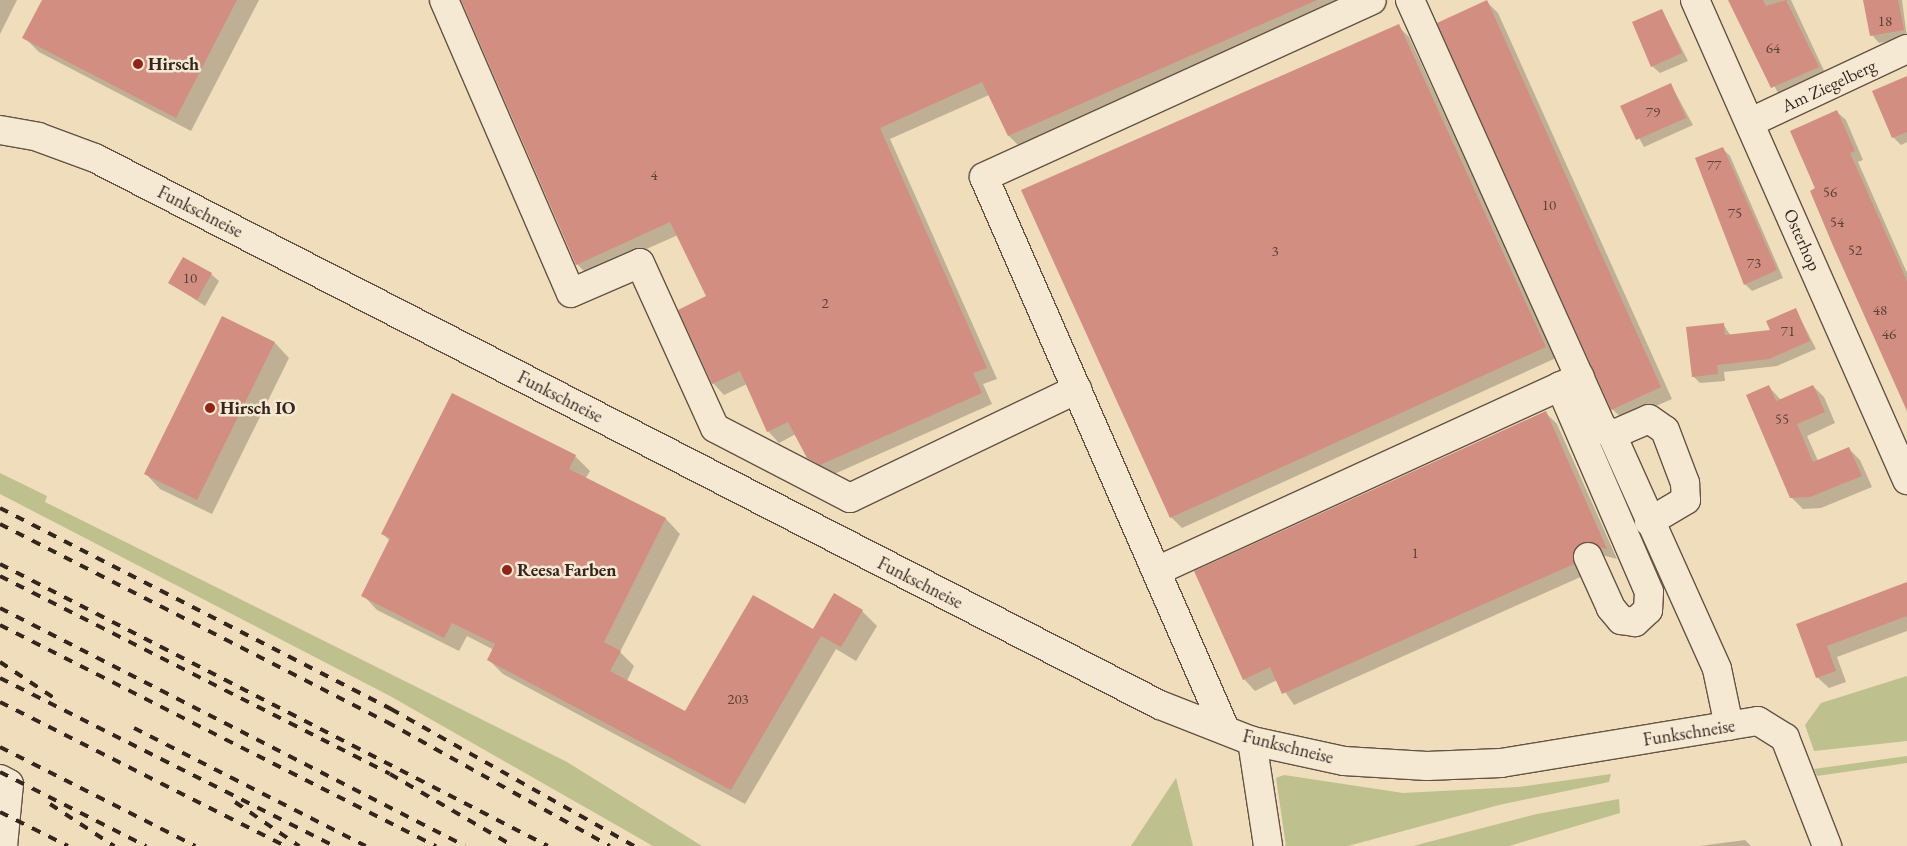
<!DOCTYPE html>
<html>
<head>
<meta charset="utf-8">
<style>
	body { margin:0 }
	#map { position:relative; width:1907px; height:846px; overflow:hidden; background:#efddbb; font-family:"EB Garamond",serif }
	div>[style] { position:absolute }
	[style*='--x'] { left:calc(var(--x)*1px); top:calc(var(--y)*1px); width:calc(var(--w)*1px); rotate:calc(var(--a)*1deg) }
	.green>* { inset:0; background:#bec08d }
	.shadow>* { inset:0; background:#0003 }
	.building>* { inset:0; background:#d28e81 }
	.roads { filter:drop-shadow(1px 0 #645345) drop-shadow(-1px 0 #645345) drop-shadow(0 1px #645345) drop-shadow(0 -1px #645345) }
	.minor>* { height:28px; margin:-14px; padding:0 14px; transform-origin:14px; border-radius:14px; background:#f5e9d3 }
	.rail>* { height:4px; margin-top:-2px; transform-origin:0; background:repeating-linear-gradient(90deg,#35251e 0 9px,transparent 0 18px) }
	.dots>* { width:14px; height:14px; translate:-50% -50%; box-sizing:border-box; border:2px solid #f5e9d3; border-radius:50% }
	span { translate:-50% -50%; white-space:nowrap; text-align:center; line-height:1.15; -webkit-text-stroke:5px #f5e9d3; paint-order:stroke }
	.number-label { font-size:15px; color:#5c3f37 }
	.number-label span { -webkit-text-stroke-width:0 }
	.poi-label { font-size:18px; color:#35251e; font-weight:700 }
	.left { translate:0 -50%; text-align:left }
	.street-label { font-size:18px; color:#35251e }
</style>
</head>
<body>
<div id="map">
	<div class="green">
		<div style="clip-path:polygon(0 473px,47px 496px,45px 502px,567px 762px,702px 846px,653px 846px,390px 696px,0 494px)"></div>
		<div style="clip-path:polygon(1907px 676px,1907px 741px,1814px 751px,1805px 725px,1821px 703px)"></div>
		<div style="clip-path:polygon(1907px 756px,1907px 763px,1817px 776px,1814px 769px)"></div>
		<div style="clip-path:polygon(1611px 774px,1609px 782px,1499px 805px,1348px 846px,1286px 846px,1276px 778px,1284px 775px,1403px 793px,1518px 787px)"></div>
		<div style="clip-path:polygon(1176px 778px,1193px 846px,1131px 846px)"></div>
		<div style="clip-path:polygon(1619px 799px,1620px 813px,1509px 846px,1413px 846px,1537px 814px)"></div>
	</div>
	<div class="shadow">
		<div style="clip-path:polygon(0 0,17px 0,0 34px)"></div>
		<div style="clip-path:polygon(44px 0,259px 0,191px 131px,39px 52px,24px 37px)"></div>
		<div style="clip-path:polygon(462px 0,1339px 0,1020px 147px,1009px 136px,989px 95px,890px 139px,997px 379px,983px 384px,992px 404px,832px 475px,808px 457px,796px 434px,779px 443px,768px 431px,747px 384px,724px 395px,713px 383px,708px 296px,678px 235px,588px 275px,577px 264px)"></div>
		<div style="clip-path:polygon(1730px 0,1791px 0,1826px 75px,1779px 95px)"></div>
		<div style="clip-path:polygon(1864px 0,1902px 0,1907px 38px,1879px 43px,1872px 35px)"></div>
		<div style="clip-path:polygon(1487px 2px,1498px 13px,1672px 399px,1624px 420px,1612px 409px)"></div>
		<div style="clip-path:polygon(1662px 10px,1688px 61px,1660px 73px,1652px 66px)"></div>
		<div style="clip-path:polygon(1398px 26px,1409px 37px,1556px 358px,1182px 528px,1171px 517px)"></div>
		<div style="clip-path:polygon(1907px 77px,1907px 142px,1901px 145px,1893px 137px)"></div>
		<div style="clip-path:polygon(1671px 85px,1693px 125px,1644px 147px,1622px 107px)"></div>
		<div style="clip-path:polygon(1837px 112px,1846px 120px,1863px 160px,1858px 162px,1907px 273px,1907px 407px,1791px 131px)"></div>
		<div style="clip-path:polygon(1723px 149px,1730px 156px,1783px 278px,1752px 291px,1745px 284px)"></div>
		<div style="clip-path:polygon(211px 274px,219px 281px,205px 306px,170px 283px)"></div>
		<div style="clip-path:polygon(1796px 310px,1816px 349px,1777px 366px,1724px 372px,1725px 381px,1700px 383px,1693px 376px,1723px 324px,1731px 336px,1771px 331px)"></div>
		<div style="clip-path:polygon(222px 318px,275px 343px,289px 358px,212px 514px,160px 489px,146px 474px)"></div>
		<div style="clip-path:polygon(1813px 386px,1824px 397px,1835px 423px,1807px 436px,1818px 461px,1849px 449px,1860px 460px,1872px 487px,1821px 508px,1803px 509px,1791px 497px,1769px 387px,1781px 400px)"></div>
		<div style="clip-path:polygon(1546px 413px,1557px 424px,1617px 559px,1594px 553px,1585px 575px,1294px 705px,1277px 680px,1255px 691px,1244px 679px)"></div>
		<div style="clip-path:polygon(575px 456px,590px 471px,585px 479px,666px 519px,680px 534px,620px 652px,634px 666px,627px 681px,686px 713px,813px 631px,862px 611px,877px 626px,856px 661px,836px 649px,745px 804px,503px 674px,489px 660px,494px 650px,467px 636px,459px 651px,377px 610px,363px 595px,390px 541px,382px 533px)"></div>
		<div style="clip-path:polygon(1907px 584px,1907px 631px,1837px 657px,1846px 682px,1829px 688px,1817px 677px,1797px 625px)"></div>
		<div style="clip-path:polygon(1745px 840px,1751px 846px,1700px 846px)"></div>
	</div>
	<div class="building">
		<div style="clip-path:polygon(42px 0,237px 0,176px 118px,22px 38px)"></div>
		<div style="clip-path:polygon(461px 0,1317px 0,1008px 136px,982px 82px,880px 128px,987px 368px,973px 373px,982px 393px,820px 465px,807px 458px,788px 422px,767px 432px,740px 371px,712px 384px,678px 310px,706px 296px,670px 222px,576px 265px)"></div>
		<div style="clip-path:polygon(1487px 0,1661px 387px,1611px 410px,1437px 23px)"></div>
		<div style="clip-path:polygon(1728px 0,1763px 0,1766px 6px,1786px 0,1819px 67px,1771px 88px)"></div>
		<div style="clip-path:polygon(1863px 0,1898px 0,1904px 30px,1870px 36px)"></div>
		<div style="clip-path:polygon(1662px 9px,1682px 53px,1651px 67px,1632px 22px)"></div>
		<div style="clip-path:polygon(1399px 24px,1546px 347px,1170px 518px,1021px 190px)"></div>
		<div style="clip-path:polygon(1907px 76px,1907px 132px,1892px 138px,1872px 91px)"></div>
		<div style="clip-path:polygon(1671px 83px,1686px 118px,1636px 140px,1620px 106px)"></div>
		<div style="clip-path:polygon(1837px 110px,1855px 151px,1850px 153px,1907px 281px,1907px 411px,1834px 248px,1810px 191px,1815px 188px,1790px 131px)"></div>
		<div style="clip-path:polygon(1723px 147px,1777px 270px,1744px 285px,1695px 158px)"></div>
		<div style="clip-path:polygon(183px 257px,212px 273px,197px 300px,168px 283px)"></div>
		<div style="clip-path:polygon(1796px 308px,1810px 341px,1769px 359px,1717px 365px,1718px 374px,1692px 377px,1686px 327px,1724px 323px,1725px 335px,1770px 330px,1766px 321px)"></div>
		<div style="clip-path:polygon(222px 316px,275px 342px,197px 500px,144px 474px)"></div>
		<div style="clip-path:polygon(1769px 385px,1776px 401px,1813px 385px,1825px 412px,1797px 424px,1813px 462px,1849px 447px,1862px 476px,1810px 497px,1790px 498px,1746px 395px)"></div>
		<div style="clip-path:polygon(452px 393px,576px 455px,569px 469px,666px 518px,604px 642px,621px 651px,610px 671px,685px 711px,753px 595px,813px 629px,834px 593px,863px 610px,841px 647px,821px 636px,731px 790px,487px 660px,495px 644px,452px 623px,444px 638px,361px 596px,390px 538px,381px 534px)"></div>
		<div style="clip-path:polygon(1546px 411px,1607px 549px,1582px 543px,1575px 548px,1574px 564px,1282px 694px,1270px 667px,1243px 680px,1194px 571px)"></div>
		<div style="clip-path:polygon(1907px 582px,1907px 616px,1827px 646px,1836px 671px,1816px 678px,1796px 624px)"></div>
	</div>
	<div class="roads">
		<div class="minor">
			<div style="--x:444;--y:0;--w:319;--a:66.6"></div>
			<div style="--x:571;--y:293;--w:75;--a:-23.5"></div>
			<div style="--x:640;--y:263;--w:181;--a:65.6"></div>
			<div style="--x:715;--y:428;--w:152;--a:27.4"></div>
			<div style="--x:850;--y:498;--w:252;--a:-25.6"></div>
			<div style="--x:1410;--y:0;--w:468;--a:65.8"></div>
			<div style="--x:1602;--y:427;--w:13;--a:39"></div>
			<div style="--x:1612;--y:435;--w:256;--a:65.8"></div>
			<div style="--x:1717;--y:669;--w:58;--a:78.1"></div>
			<div style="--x:1695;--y:0;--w:525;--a:66.17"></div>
			<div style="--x:1751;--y:122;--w:172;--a:-25.1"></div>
			<div style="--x:0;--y:130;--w:39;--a:10"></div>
			<div style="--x:38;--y:137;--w:61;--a:20.2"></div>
			<div style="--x:95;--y:158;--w:1197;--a:27.19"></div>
			<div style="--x:1160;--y:705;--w:99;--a:21.4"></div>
			<div style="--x:1252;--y:741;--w:94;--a:12.3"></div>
			<div style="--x:1344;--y:761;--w:83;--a:3.4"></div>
			<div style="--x:1427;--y:766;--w:74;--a:-2.3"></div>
			<div style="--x:1501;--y:763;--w:260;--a:-9.3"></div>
			<div style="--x:1758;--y:721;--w:32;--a:32"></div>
			<div style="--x:1785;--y:738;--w:116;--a:68.7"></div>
			<div style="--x:1560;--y:386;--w:224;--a:66.6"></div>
			<div style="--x:1649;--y:592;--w:18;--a:93"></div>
			<div style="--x:1648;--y:610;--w:18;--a:137"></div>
			<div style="--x:1635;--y:622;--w:14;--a:-172"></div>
			<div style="--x:1621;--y:620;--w:16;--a:-130"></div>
			<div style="--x:1611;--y:608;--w:56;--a:-114.3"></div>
			<div style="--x:1612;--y:435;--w:40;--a:-23.4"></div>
			<div style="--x:1649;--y:419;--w:19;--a:35"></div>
			<div style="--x:1665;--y:430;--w:57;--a:69.3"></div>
			<div style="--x:1685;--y:483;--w:17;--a:87"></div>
			<div style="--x:1686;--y:500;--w:43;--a:149.3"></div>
			<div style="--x:1159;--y:570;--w:463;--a:-24.6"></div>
			<div style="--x:1225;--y:729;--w:602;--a:-113.59"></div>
			<div style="--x:984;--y:177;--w:426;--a:-24.5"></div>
			<div style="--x:1252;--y:741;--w:106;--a:81.3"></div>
			<div style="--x:0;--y:779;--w:10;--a:29"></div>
			<div style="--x:9;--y:784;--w:62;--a:95.5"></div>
		</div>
	</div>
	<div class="rail">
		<div style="--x:0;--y:508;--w:440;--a:27.2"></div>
		<div style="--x:391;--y:709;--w:279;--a:29.4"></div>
		<div style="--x:0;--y:524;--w:435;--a:27.1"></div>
		<div style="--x:387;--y:722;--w:255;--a:29.1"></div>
		<div style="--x:0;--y:564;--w:616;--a:27.23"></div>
		<div style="--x:0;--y:576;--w:437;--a:26.9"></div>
		<div style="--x:390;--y:774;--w:143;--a:30.3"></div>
		<div style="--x:0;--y:608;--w:522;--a:27.1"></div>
		<div style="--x:0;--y:625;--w:489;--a:26.9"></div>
		<div style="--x:0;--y:662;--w:72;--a:33.7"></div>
		<div style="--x:0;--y:678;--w:374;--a:26.7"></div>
		<div style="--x:0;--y:702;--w:319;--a:26.8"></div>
		<div style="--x:134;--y:728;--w:260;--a:27"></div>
		<div style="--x:0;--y:747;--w:219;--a:26.9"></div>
		<div style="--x:0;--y:772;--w:164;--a:26.9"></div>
		<div style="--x:235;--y:802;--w:78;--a:34.5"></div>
		<div style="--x:50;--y:804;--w:77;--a:33.3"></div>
		<div style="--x:0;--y:812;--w:76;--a:26.6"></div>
	</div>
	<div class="dots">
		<div style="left:138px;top:64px;background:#8f2418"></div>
		<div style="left:210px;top:408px;background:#8f2418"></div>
		<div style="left:507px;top:570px;background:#8f2418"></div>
	</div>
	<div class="number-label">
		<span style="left:1885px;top:21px">18</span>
		<span style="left:1773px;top:48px">64</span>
		<span style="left:1653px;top:112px">79</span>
		<span style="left:1714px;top:165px">77</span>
		<span style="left:654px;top:175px">4</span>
		<span style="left:1830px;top:192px">56</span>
		<span style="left:1549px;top:205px">10</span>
		<span style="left:1735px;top:213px">75</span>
		<span style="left:1837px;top:222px">54</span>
		<span style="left:1855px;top:250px">52</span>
		<span style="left:1275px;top:251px">3</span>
		<span style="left:1754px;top:263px">73</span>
		<span style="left:190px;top:278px">10</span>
		<span style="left:825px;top:303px">2</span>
		<span style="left:1880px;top:310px">48</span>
		<span style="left:1788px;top:331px">71</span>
		<span style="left:1889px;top:334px">46</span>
		<span style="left:1782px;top:419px">55</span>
		<span style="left:1415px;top:553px">1</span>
		<span style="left:738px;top:699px">203</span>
	</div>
	<div class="poi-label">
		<span class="left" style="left:148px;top:64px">Hirsch</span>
		<span class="left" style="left:220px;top:408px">Hirsch IO</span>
		<span class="left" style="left:517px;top:570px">Reesa Farben</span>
	</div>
	<div class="street-label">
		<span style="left:1829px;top:86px;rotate:-25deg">Am Ziegelberg</span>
		<span style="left:200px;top:212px;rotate:27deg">Funkschneise</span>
		<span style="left:1802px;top:240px;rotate:66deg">Osterhop</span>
		<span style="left:560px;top:397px;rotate:27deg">Funkschneise</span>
		<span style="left:920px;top:583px;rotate:27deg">Funkschneise</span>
		<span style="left:1689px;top:733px;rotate:-9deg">Funkschneise</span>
		<span style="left:1288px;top:747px;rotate:14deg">Funkschneise</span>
	</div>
</div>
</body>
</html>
